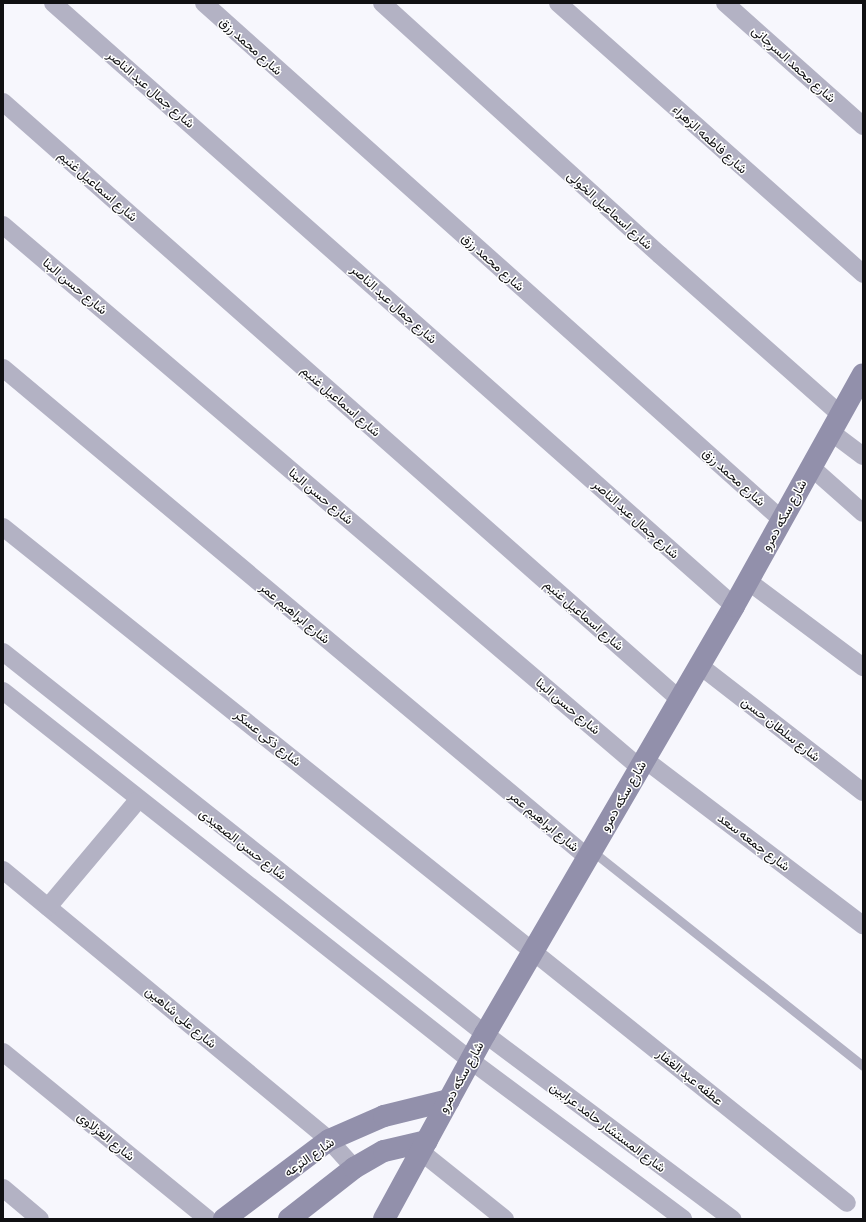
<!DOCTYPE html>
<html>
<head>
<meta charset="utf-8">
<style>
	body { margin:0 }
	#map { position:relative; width:866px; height:1222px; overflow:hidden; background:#f7f7fd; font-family:Manrope,Vazirmatn,sans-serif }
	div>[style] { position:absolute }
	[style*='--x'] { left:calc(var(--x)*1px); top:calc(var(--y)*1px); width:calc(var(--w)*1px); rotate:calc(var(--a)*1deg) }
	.service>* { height:9px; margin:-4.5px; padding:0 4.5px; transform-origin:4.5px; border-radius:4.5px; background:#b3b2c4 }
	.minor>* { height:18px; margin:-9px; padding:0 9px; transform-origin:9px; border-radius:9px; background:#b3b2c4 }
	.secondary>* { height:22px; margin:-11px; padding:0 11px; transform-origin:11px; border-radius:11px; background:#9290ab }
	span { translate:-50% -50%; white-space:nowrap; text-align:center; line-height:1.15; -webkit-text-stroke:3px #fff; paint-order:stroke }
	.street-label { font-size:13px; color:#101012 }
	.frame { position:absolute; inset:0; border:4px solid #101012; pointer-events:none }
</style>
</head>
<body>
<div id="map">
	<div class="service">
		<div style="--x:592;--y:851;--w:346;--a:38.4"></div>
	</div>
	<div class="minor">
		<div style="--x:53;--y:3;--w:910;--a:41.52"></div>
		<div style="--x:204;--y:3;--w:775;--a:41.81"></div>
		<div style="--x:382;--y:3;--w:375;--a:42.2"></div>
		<div style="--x:660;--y:255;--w:240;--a:41.5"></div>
		<div style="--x:558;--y:3;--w:408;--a:41.6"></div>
		<div style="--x:725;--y:3;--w:185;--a:41.7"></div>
		<div style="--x:3;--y:102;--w:902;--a:41.45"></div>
		<div style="--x:3;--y:225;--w:836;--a:40.44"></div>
		<div style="--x:3;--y:368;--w:762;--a:39.94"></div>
		<div style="--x:831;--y:432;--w:40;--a:37"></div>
		<div style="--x:811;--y:467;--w:69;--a:41.5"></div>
		<div style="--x:3;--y:527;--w:1081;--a:38.69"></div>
		<div style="--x:748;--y:581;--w:144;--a:36.8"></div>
		<div style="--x:3;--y:652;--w:615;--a:38.4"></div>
		<div style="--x:485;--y:1034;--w:309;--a:36.8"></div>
		<div style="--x:699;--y:665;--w:207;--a:37.8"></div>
		<div style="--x:3;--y:691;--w:595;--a:38.31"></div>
		<div style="--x:470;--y:1060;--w:266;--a:36.7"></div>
		<div style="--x:644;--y:759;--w:275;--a:37.2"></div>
		<div style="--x:3;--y:870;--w:423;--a:39.6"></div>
		<div style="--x:329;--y:1140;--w:38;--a:48"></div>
		<div style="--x:48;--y:907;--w:141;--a:-49.9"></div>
		<div style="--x:3;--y:1052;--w:264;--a:39.2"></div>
		<div style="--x:420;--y:1151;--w:109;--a:38.7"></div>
		<div style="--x:3;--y:1188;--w:48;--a:40"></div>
	</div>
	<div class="secondary">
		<div style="--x:224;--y:1219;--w:131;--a:-37"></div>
		<div style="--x:329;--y:1140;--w:60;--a:-23.6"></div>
		<div style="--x:384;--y:1116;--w:67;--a:-13.8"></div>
		<div style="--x:289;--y:1219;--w:83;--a:-38.1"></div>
		<div style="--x:354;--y:1168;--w:34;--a:-30"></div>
		<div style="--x:384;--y:1151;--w:44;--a:-13.1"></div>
		<div style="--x:384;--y:1219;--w:211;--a:-61.4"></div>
		<div style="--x:485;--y:1034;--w:495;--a:-59.8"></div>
		<div style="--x:734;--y:606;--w:265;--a:-60.9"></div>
	</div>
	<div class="street-label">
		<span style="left:251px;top:46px;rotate:42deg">شارع محمد رزق</span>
		<span style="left:794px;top:64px;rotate:42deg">شارع محمد السرجانى</span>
		<span style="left:151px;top:89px;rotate:41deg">شارع جمال عبد الناصر</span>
		<span style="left:710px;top:139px;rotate:42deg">شارع فاطمه الزهراء</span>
		<span style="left:98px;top:186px;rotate:41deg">شارع اسماعيل غنيم</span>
		<span style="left:610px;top:210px;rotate:42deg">شارع اسماعيل الخولى</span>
		<span style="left:493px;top:262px;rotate:42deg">شارع محمد رزق</span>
		<span style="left:75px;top:286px;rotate:40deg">شارع حسن البنا</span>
		<span style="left:394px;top:304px;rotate:42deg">شارع جمال عبد الناصر</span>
		<span style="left:341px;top:401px;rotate:41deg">شارع اسماعيل غنيم</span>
		<span style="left:734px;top:477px;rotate:42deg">شارع محمد رزق</span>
		<span style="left:321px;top:496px;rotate:40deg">شارع حسن البنا</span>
		<span style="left:784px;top:515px;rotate:-61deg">شارع سكه دمرو</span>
		<span style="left:636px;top:519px;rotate:42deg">شارع جمال عبد الناصر</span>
		<span style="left:295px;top:613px;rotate:40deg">شارع ابراهيم عمر</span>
		<span style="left:584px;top:615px;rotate:41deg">شارع اسماعيل غنيم</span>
		<span style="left:568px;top:706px;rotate:40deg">شارع حسن البنا</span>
		<span style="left:781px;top:729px;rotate:38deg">شارع سلطان حسن</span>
		<span style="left:268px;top:738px;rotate:39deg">شارع ذكى عسكر</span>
		<span style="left:623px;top:796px;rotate:-60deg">شارع سكه دمرو</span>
		<span style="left:544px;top:821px;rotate:40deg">شارع ابراهيم عمر</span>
		<span style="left:754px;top:842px;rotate:37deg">شارع جمعه سعد</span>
		<span style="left:243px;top:844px;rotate:38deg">شارع حسن الصعيدى</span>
		<span style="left:181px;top:1017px;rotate:40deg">شارع على شاهين</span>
		<span style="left:461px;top:1077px;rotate:-61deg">شارع سكه دمرو</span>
		<span style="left:690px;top:1077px;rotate:39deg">عطفه عبد الغفار</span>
		<span style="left:608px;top:1127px;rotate:37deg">شارع المستشار حامد عرابين</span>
		<span style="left:106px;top:1136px;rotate:39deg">شارع الغزلاوى</span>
		<span style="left:309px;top:1157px;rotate:-35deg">شارع الترعه</span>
	</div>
	<div class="frame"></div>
</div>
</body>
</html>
